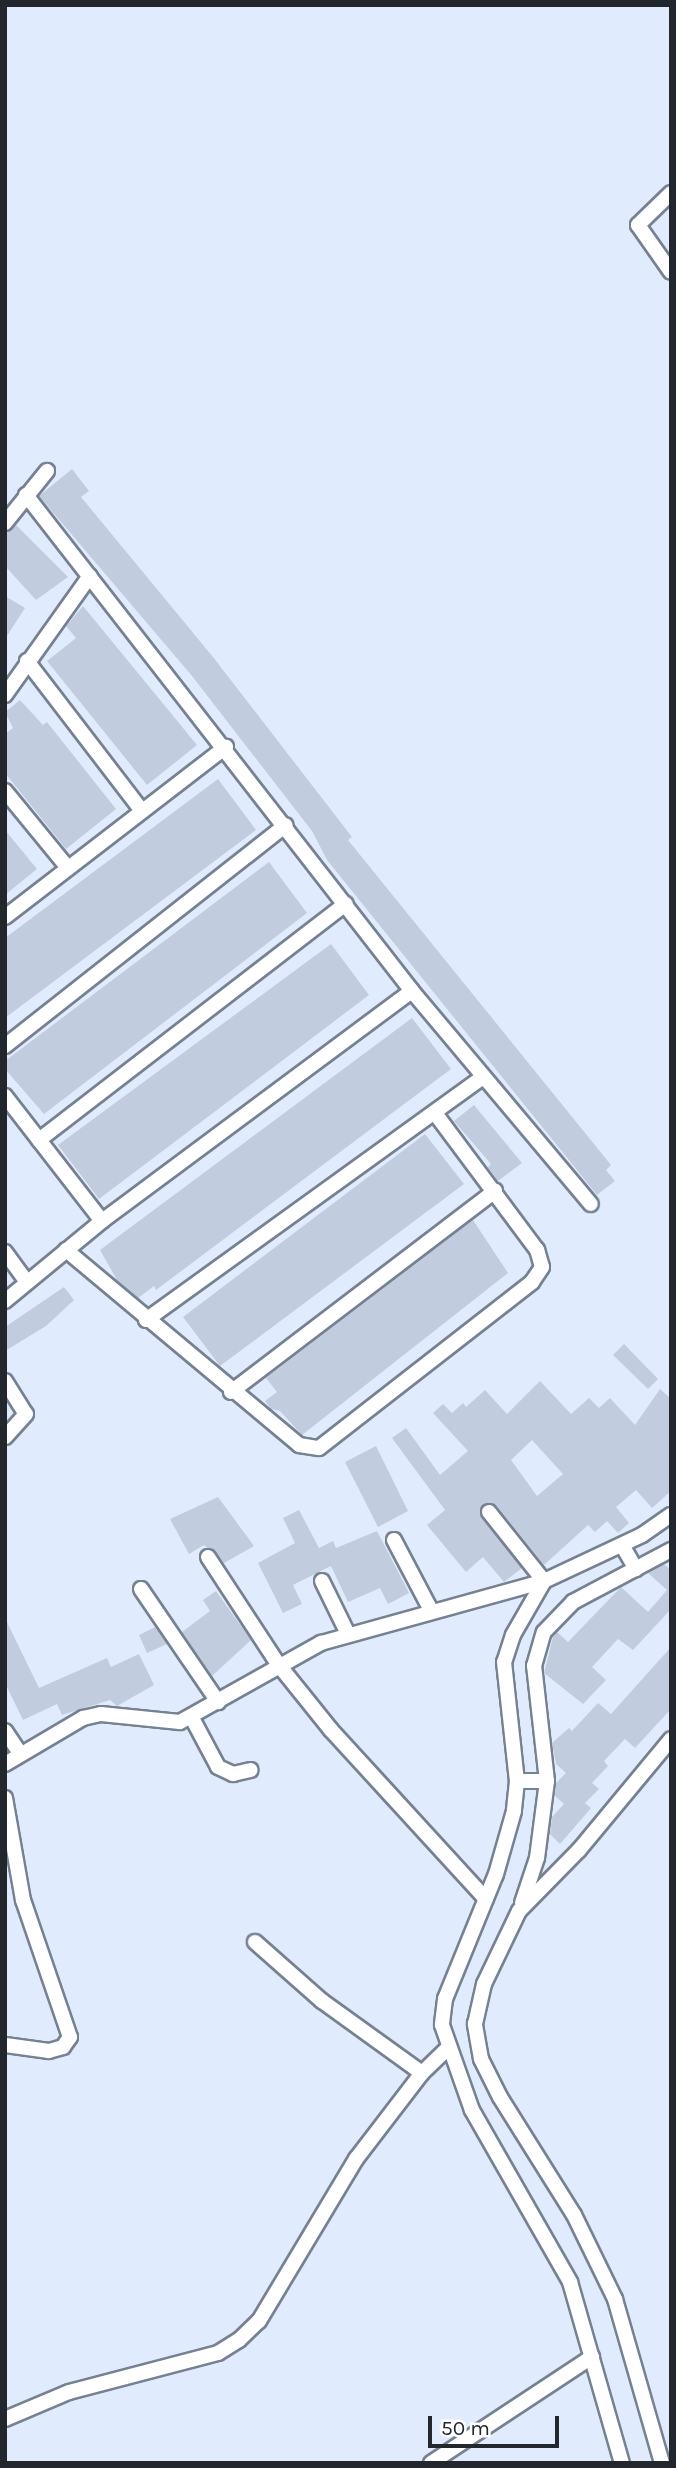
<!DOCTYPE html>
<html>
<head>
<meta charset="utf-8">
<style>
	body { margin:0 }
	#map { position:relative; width:676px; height:2468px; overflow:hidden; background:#e0ecfe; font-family:Karla,sans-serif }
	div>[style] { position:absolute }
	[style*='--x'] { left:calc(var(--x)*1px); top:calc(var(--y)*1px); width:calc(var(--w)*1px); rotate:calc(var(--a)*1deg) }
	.building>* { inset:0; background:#c1cddf }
	.roads { filter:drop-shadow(2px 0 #768191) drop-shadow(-2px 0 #768191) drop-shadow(0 2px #768191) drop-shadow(0 -2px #768191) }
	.street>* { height:14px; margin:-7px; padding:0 7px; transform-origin:7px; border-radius:7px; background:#fff }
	span { translate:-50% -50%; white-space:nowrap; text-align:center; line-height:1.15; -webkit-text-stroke:5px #fff; paint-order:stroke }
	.frame { position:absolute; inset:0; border:7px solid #22262d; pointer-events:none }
	.scale { position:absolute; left:428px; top:2416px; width:131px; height:32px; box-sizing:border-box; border:4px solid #22262d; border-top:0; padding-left:9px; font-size:21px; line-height:24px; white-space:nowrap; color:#22262d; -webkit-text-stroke:5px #fff; paint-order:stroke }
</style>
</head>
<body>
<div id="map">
	<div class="building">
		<div style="clip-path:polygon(72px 469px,89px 491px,81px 497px,213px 657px,352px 837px,348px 840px,611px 1165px,606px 1170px,615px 1181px,597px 1195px,327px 860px,312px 831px,192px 676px,39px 496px)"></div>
		<div style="clip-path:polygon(16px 525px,68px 577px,36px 600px,5px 566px,5px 535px)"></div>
		<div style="clip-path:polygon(5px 596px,25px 608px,5px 639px)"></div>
		<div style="clip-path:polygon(83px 606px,197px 745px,147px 785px,47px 661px,76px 638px,66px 626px)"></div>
		<div style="clip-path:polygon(20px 700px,43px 725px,47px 722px,116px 809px,66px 849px,5px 773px,5px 734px,13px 728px,5px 712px)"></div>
		<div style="clip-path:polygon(218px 779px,256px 830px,5px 1018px,5px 938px)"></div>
		<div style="clip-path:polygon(5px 830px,37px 869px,5px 895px)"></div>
		<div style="clip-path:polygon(269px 862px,307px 913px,44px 1114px,5px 1069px,5px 1061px)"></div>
		<div style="clip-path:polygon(331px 944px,369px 995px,99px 1199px,58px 1145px)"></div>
		<div style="clip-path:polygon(412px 1018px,451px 1069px,156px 1290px,154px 1286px,138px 1298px,117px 1280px,100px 1250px)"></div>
		<div style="clip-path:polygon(474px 1105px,522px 1163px,498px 1181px,488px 1167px,491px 1164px,454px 1121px)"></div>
		<div style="clip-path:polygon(425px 1134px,464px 1184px,220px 1366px,183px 1317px)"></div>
		<div style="clip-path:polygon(473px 1220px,508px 1273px,302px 1435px,280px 1411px,271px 1409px,265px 1401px,277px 1392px,266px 1378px)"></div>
		<div style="clip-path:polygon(64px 1287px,74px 1300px,46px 1326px,5px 1351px,5px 1327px)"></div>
		<div style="clip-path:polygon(624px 1344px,658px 1379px,648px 1389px,613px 1355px)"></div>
		<div style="clip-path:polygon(evenodd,540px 1381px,571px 1414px,589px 1398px,599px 1408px,610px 1398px,635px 1425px,660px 1389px,671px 1399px,671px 1491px,652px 1508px,636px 1490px,616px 1507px,629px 1523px,618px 1533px,607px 1521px,595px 1532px,588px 1525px,544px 1565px,497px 1506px,484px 1504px,481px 1518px,522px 1568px,504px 1582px,483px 1557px,466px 1572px,427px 1525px,445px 1510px,392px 1438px,406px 1428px,440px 1475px,468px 1451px,433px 1413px,443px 1404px,452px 1413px,463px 1403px,466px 1407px,485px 1390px,507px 1414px,540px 1381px,532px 1440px,563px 1474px,537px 1496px,511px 1460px,532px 1440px)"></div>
		<div style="clip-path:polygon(376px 1446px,408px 1511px,378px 1527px,345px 1462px)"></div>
		<div style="clip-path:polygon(218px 1497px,254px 1546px,224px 1563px,204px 1545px,189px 1554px,170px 1519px)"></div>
		<div style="clip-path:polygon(299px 1510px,319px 1548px,333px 1541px,336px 1548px,377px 1531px,409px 1593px,388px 1604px,380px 1588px,348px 1602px,331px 1566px,293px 1585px,302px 1604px,283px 1613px,258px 1563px,295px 1543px,283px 1518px)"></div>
		<div style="clip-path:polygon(664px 1564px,671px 1570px,671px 1609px,633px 1650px,618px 1639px,592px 1667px,606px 1680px,583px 1704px,544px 1673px,553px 1637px,557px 1632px,568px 1642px,621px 1587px,648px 1612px,667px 1590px,648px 1573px)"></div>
		<div style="clip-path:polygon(216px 1591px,251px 1640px,212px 1676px,182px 1632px,210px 1611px,203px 1600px)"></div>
		<div style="clip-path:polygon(5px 1618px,39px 1688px,107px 1658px,111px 1667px,139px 1654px,154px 1685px,117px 1706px,110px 1700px,62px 1715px,57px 1704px,23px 1720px,5px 1683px)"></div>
		<div style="clip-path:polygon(155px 1627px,167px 1644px,147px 1653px,139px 1635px)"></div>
		<div style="clip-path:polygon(671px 1647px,671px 1709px,635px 1748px,625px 1739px,604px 1761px,608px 1766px,592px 1783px,599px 1789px,585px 1803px,591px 1808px,560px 1844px,550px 1834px,552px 1817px,564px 1804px,555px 1796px,556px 1783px,566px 1773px,556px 1764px,552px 1743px,569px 1728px,572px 1731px,598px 1703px,611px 1714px)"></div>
	</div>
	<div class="roads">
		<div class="street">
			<div style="--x:671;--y:193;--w:46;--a:135.9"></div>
			<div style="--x:638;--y:225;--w:57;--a:54.9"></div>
			<div style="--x:26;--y:495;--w:628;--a:52.11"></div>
			<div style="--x:412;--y:991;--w:278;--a:50"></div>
			<div style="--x:5;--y:523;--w:67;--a:-51.1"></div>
			<div style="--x:27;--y:661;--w:189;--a:52.5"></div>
			<div style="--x:5;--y:695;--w:146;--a:-54.5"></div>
			<div style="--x:5;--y:791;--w:99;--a:50.7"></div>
			<div style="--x:5;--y:917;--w:279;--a:-37.6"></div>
			<div style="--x:5;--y:1046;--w:357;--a:-38.2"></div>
			<div style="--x:5;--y:1096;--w:158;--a:52.2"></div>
			<div style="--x:39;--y:1140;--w:387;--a:-37.6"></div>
			<div style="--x:66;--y:1250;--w:304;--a:39.9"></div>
			<div style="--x:299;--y:1445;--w:20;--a:9"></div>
			<div style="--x:319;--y:1448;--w:270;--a:-37.9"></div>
			<div style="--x:532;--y:1282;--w:18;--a:-56"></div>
			<div style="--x:542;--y:1267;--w:18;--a:-106"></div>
			<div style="--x:537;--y:1250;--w:171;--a:-126.7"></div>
			<div style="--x:5;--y:1252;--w:37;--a:54"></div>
			<div style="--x:5;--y:1301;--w:126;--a:-39.5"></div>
			<div style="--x:102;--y:1221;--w:386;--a:-36.6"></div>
			<div style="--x:146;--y:1320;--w:415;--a:-35.8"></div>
			<div style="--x:5;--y:1381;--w:39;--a:58"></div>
			<div style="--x:26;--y:1414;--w:31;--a:132"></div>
			<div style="--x:231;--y:1392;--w:332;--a:-37.3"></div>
			<div style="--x:489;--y:1512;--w:88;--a:51.4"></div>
			<div style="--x:394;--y:1540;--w:81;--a:62.2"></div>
			<div style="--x:622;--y:1545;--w:28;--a:60"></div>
			<div style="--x:208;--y:1557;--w:128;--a:56.8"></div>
			<div style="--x:278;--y:1664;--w:85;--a:51.2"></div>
			<div style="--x:331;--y:1730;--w:229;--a:47.5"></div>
			<div style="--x:322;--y:1581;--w:59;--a:63.9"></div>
			<div style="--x:544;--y:1581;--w:62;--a:119.9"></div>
			<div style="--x:513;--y:1635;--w:28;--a:108"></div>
			<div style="--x:504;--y:1662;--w:120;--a:83.8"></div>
			<div style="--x:517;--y:1781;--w:30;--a:96"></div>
			<div style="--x:514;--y:1811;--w:66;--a:105.9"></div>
			<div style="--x:496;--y:1874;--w:135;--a:112.2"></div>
			<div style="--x:445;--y:1999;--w:26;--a:97"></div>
			<div style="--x:442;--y:2025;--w:90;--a:70.6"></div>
			<div style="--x:472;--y:2110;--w:198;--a:60.3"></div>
			<div style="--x:570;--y:2282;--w:188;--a:74"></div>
			<div style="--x:141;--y:1589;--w:137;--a:55.7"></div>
			<div style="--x:192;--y:1718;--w:55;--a:62"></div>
			<div style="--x:218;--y:1767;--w:17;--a:25"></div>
			<div style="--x:233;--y:1774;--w:18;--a:-13"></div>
			<div style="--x:5;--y:1731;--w:27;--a:56"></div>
			<div style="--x:5;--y:1764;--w:91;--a:-30.5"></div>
			<div style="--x:83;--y:1718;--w:18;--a:-13"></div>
			<div style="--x:101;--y:1714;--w:79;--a:5.8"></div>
			<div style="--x:180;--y:1722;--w:162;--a:-29.3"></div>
			<div style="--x:321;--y:1643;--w:231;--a:-15.5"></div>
			<div style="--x:544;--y:1581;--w:108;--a:-25.1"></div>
			<div style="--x:642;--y:1535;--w:35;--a:-35"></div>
			<div style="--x:517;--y:1781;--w:30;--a:0"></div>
			<div style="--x:5;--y:1798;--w:104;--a:80"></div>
			<div style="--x:23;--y:1900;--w:145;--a:71.1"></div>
			<div style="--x:70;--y:2037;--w:12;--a:125"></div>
			<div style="--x:63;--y:2047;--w:15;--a:164"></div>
			<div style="--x:49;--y:2051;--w:44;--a:-172.2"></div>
			<div style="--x:522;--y:1903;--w:47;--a:-71.6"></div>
			<div style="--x:537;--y:1858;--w:78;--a:-82.6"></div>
			<div style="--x:547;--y:1781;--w:116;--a:-96.4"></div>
			<div style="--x:534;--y:1666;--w:35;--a:-74"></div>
			<div style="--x:544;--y:1632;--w:42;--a:-46"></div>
			<div style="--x:573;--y:1602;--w:111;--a:-28"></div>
			<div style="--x:255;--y:1942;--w:89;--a:41.4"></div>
			<div style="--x:322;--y:2001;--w:123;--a:35.8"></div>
			<div style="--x:5;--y:2419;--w:69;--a:-22.9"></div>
			<div style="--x:69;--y:2392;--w:154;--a:-14.7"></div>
			<div style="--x:218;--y:2353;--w:25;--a:-32"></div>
			<div style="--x:239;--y:2340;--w:28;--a:-44"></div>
			<div style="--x:259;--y:2321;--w:189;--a:-59.1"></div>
			<div style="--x:356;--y:2159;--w:108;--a:-52.5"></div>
			<div style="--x:422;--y:2073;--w:36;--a:-44"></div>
			<div style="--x:431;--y:2463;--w:193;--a:-33.4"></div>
			<div style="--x:662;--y:2463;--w:171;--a:-106"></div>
			<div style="--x:615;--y:2299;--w:93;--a:-116"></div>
			<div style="--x:574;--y:2215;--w:139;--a:-122.1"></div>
			<div style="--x:500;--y:2097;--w:42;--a:-116.6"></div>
			<div style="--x:481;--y:2059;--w:36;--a:-100"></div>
			<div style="--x:475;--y:2024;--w:41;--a:-77.3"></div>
			<div style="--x:484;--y:1984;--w:81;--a:-64.4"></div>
			<div style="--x:519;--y:1911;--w:86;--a:-45.5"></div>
			<div style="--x:579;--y:1850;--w:144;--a:-50.3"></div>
		</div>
	</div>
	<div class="frame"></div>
	<div class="scale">50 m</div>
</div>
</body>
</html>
